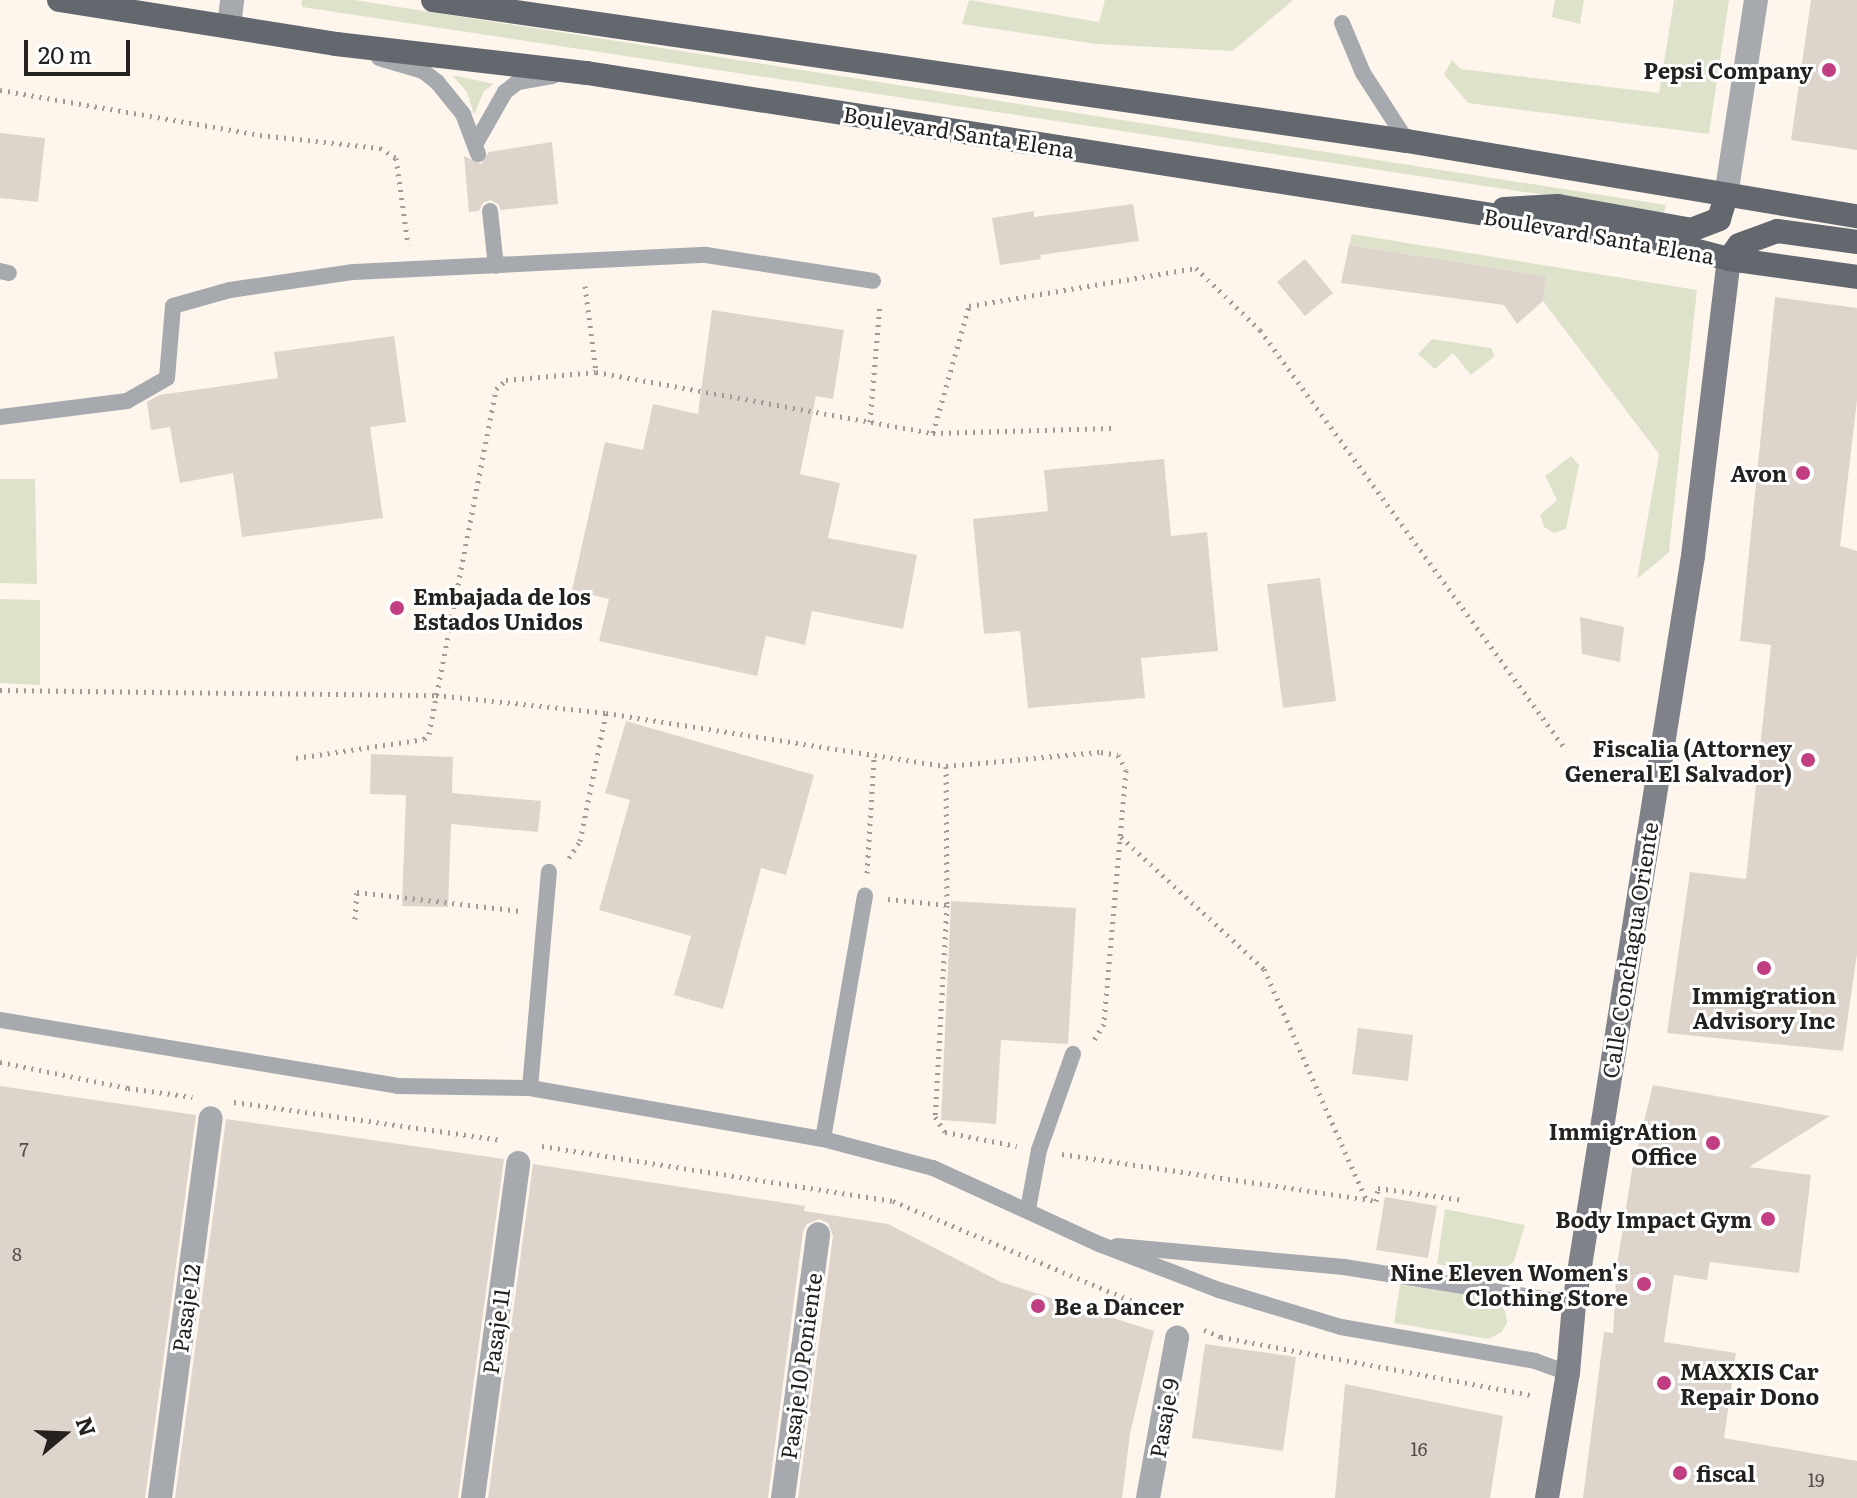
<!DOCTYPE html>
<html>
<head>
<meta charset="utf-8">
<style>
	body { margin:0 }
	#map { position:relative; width:1857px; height:1498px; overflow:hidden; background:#fef6ed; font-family:Literata,serif }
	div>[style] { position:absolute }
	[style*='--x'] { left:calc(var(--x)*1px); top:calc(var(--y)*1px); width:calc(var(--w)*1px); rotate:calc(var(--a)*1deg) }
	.green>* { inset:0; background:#dee2ca }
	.building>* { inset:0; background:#ddd4cc }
	.path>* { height:5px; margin-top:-2.5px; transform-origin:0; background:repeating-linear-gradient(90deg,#a19b95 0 2px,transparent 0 8px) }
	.lane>* { height:16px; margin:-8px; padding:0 8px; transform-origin:8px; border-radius:8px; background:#a6a9ad }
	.street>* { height:24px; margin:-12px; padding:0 12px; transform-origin:12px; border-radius:12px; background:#a6a9ad }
	.secondary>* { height:24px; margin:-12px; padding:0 12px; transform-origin:12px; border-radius:12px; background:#7f8389 }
	.primary>* { height:24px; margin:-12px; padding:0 12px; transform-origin:12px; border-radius:12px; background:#63686f }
	.dots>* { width:22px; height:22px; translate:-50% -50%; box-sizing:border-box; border:4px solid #fff; border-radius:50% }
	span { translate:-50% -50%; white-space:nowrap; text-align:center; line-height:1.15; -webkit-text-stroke:6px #fff; paint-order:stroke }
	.number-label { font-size:18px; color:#524e4a }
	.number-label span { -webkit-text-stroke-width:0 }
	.poi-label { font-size:22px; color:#24211e; font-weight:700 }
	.right { translate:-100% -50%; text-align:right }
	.left { translate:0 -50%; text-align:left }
	.street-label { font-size:22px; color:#24211e }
	.north { position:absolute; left:24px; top:1394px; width:80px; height:80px; -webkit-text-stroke:6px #fff; paint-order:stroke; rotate:71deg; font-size:22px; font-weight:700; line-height:32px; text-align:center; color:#24211e }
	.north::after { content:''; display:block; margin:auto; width:28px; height:36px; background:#24211e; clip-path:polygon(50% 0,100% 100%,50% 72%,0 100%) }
	.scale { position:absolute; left:24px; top:40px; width:106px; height:36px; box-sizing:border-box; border:4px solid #24211e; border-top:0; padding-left:10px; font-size:24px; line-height:28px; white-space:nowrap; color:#24211e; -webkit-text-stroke:6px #fff; paint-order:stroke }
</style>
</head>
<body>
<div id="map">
	<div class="green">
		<div style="clip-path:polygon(302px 0,354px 0,1666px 205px,1664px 213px,302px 7px)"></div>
		<div style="clip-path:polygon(969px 0,1099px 22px,1105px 0,1293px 0,1233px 51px,1096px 44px,962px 24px)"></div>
		<div style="clip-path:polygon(1555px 0,1584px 0,1580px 24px,1552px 17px)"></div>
		<div style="clip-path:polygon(1674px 0,1729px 0,1709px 134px,1468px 103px,1444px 74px,1452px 60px,1461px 69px,1659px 93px)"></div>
		<div style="clip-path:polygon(452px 75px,494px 84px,484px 91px,474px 115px,467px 92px)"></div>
		<div style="clip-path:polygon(1352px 234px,1697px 290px,1669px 552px,1637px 579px,1659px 454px,1543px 301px,1546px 276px,1349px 245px)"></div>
		<div style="clip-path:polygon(1432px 339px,1491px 348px,1495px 356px,1471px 375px,1453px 353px,1435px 369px,1418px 354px)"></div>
		<div style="clip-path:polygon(1571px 456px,1579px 465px,1566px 529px,1554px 533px,1544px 527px,1540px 515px,1557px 500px,1545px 476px)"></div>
		<div style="clip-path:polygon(0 479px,35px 479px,37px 584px,0 583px)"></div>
		<div style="clip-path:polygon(0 599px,40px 600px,40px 685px,0 683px)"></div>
		<div style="clip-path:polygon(1445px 1209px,1525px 1225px,1514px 1261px,1502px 1271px,1489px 1274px,1437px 1264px)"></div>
		<div style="clip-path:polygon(1400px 1285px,1496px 1298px,1505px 1311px,1507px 1322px,1502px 1332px,1488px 1339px,1394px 1323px)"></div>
	</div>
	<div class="building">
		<div style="clip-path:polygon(1811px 0,1857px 0,1857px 150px,1791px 140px)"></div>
		<div style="clip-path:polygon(0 133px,45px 138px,38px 202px,0 198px)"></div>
		<div style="clip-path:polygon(552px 142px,558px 204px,501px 210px,498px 204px,490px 200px,483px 203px,479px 211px,469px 212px,464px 156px,481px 164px,489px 152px)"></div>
		<div style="clip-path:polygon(1133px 204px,1139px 241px,1040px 255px,1041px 259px,1000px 265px,992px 218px,1034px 211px,1034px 217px)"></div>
		<div style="clip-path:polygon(1349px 245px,1546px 276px,1543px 301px,1517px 324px,1504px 305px,1341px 283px)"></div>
		<div style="clip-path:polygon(1305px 259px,1333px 293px,1305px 316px,1277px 282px)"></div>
		<div style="clip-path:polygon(1775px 297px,1857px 308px,1857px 400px,1840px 546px,1857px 551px,1857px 954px,1843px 1051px,1667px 1033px,1690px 872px,1746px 879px,1771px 645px,1740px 641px)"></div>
		<div style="clip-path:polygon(712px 310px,844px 330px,833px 399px,816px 396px,800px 474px,840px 483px,828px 538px,917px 555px,903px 629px,812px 611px,805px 645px,766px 636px,757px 676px,599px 641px,609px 599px,572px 590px,605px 442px,643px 450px,653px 404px,698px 414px)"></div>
		<div style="clip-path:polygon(394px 336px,406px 422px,370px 427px,383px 518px,242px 537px,233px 473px,180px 483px,170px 427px,151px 430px,147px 402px,159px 395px,278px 378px,274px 352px)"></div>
		<div style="clip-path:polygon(1164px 459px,1171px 536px,1207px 532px,1218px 651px,1141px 658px,1145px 698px,1028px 708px,1020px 631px,984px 634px,973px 519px,1048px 511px,1044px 470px)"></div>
		<div style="clip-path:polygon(1320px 578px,1336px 701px,1283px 708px,1267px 584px)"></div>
		<div style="clip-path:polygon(1580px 617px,1624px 627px,1620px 662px,1582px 654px)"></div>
		<div style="clip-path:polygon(626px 721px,814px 775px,786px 875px,761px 868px,723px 1009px,674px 995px,691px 936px,599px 910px,630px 800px,605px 793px)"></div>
		<div style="clip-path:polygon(371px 754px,453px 757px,452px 793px,541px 801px,538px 832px,451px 824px,448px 907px,402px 906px,406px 795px,370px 794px)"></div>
		<div style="clip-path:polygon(951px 901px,1076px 908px,1068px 1044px,1001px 1040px,996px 1124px,941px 1120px)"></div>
		<div style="clip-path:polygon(1358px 1028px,1413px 1035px,1408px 1081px,1352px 1074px)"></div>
		<div style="clip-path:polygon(1653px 1085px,1830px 1116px,1749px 1167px,1811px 1175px,1799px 1273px,1710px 1262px,1707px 1280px,1674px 1275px,1664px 1342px,1736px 1353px,1724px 1438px,1857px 1461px,1857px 1498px,1583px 1498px,1604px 1332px,1613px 1333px,1617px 1265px,1632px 1170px)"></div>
		<div style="clip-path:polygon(0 1086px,196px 1115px,145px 1498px,0 1498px)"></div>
		<div style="clip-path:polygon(226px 1119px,504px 1159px,458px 1498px,175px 1498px)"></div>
		<div style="clip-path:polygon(533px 1164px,805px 1206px,804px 1211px,888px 1224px,1001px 1282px,1154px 1331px,1130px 1434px,1122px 1498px,798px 1498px,833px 1236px,828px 1223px,819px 1219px,807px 1224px,803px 1232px,768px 1498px,488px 1498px)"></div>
		<div style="clip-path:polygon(1385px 1197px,1437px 1206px,1428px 1258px,1376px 1250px)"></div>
		<div style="clip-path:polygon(1205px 1344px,1296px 1357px,1283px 1451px,1192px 1438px)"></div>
		<div style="clip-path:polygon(1345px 1384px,1503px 1416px,1490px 1498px,1335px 1498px)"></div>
	</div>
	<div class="path">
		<div style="--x:0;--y:90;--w:264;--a:9.8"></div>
		<div style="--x:260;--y:135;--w:121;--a:6.2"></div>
		<div style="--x:380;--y:148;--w:19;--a:32"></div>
		<div style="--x:396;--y:158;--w:88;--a:82.1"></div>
		<div style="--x:585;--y:286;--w:87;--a:82.7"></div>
		<div style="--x:870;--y:422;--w:119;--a:-85.2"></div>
		<div style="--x:933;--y:433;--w:132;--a:-74.2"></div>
		<div style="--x:969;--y:306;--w:230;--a:-9.5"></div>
		<div style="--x:1196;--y:268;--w:89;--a:44.1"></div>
		<div style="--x:1260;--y:330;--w:520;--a:53.92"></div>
		<div style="--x:0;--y:690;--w:436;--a:0.7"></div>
		<div style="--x:436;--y:695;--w:171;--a:6"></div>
		<div style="--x:606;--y:713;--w:344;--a:8.9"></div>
		<div style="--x:946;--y:766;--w:156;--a:-5.2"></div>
		<div style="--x:1101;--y:752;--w:17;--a:10"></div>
		<div style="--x:1118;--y:755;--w:17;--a:62"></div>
		<div style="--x:1126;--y:770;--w:255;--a:95"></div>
		<div style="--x:1104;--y:1024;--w:19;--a:122"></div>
		<div style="--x:296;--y:758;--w:129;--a:-8.4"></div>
		<div style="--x:424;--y:739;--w:7;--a:-45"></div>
		<div style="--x:429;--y:734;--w:351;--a:-79"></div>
		<div style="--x:496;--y:389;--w:13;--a:-42"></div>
		<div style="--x:506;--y:380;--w:90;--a:-5.1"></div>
		<div style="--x:596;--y:372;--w:342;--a:10.3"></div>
		<div style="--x:933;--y:433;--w:179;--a:-1.6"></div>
		<div style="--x:946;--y:766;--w:139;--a:89.6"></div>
		<div style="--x:947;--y:905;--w:212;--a:93.2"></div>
		<div style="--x:935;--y:1117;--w:18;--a:56"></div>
		<div style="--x:945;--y:1132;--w:73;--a:11"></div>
		<div style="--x:1121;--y:837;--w:195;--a:42.7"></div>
		<div style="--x:1264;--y:969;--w:252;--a:66.1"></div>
		<div style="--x:569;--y:858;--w:20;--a:-57"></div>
		<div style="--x:580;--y:841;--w:131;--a:-78.5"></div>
		<div style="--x:867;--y:873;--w:116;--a:-86.5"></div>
		<div style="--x:888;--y:899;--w:59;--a:5.8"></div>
		<div style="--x:355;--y:919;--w:27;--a:-86"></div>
		<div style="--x:357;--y:892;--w:165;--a:6.6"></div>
		<div style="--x:0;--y:1062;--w:131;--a:11.5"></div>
		<div style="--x:128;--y:1088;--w:65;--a:8"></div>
		<div style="--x:234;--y:1102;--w:270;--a:8.1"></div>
		<div style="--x:542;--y:1146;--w:355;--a:8.9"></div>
		<div style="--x:893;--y:1201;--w:290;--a:22.7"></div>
		<div style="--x:1062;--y:1154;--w:317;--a:8.5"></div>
		<div style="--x:1376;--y:1201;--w:13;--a:-81"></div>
		<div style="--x:1378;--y:1188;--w:86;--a:8"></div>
		<div style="--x:1204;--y:1330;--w:18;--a:22"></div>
		<div style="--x:1221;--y:1337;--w:319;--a:10.6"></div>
	</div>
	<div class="lane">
		<div style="--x:1342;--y:23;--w:54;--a:67.2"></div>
		<div style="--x:1363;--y:73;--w:81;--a:57.1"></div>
		<div style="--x:379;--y:58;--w:46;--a:16.5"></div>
		<div style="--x:423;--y:71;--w:18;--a:38"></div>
		<div style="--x:437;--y:82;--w:41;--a:50.9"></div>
		<div style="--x:463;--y:114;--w:43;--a:69.4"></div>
		<div style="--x:476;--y:143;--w:59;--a:-60.4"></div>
		<div style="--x:505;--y:92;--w:16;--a:-38"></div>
		<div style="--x:518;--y:82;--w:36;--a:-10"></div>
		<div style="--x:490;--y:211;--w:55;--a:83.8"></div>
		<div style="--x:0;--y:271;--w:9;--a:13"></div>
		<div style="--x:0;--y:417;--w:128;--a:-7.2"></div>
		<div style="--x:127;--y:401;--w:46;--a:-29.9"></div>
		<div style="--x:167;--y:378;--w:72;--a:-85.2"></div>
		<div style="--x:173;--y:306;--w:59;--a:-15.7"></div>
		<div style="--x:230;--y:290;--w:125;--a:-8.3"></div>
		<div style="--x:354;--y:272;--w:352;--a:-2.8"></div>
		<div style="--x:706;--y:255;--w:169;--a:8.8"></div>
		<div style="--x:0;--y:1020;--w:402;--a:9.4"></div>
		<div style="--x:397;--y:1086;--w:133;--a:0.9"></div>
		<div style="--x:530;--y:1088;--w:297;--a:9.9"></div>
		<div style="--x:823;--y:1139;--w:114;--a:14.8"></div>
		<div style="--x:933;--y:1168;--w:183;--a:24.6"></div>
		<div style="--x:1099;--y:1244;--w:129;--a:21"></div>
		<div style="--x:1219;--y:1290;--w:127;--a:16.9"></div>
		<div style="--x:1341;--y:1327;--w:197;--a:9.9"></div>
		<div style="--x:1535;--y:1361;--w:35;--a:20"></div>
		<div style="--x:530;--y:1088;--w:217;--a:-85"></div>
		<div style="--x:823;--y:1139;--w:247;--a:-80.2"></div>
		<div style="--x:1028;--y:1209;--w:60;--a:-79.4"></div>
		<div style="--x:1039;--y:1150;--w:102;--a:-70.5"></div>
		<div style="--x:1117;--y:1246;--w:228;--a:5.3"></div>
		<div style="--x:1344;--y:1267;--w:233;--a:9.1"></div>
	</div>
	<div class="street">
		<div style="--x:229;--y:26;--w:26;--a:-83"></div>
		<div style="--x:1726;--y:196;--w:198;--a:-81.3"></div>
		<div style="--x:160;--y:1498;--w:383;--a:-82.4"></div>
		<div style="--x:473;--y:1498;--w:338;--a:-82.3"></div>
		<div style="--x:783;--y:1498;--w:266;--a:-82.4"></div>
		<div style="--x:1148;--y:1498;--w:163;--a:-79.7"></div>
	</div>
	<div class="secondary">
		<div style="--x:1547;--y:1498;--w:127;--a:-80.5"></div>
		<div style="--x:1568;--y:1373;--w:69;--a:-85"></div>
		<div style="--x:1574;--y:1304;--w:757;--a:-80.96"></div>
		<div style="--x:1693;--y:556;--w:299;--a:-83.1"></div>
	</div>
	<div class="primary">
		<div style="--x:59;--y:0;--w:280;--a:9"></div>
		<div style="--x:336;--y:44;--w:253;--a:6.6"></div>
		<div style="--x:587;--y:73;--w:1090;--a:8.92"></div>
		<div style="--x:1664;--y:242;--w:67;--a:14.7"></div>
		<div style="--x:1729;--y:259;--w:129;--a:8"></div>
		<div style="--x:433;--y:0;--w:984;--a:8.24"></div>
		<div style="--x:1407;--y:141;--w:456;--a:9.5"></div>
		<div style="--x:1504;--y:209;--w:54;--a:-3.2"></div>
		<div style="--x:1558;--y:206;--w:135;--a:10.2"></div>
		<div style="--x:1691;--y:230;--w:30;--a:-21"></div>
		<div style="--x:1719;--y:219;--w:24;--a:-73"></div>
		<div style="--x:1729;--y:259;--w:17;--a:-54"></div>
		<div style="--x:1739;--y:245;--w:40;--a:-20.2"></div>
		<div style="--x:1777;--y:231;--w:81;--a:7.8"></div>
	</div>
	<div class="dots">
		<div style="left:1829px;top:70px;background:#c23e83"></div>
		<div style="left:1803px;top:473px;background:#c23e83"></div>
		<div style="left:397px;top:608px;background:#c23e83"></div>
		<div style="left:1808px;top:760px;background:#c23e83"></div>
		<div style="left:1764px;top:968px;background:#c23e83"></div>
		<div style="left:1713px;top:1143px;background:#c23e83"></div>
		<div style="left:1768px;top:1219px;background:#c23e83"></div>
		<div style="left:1644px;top:1284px;background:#c23e83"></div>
		<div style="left:1038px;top:1306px;background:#c23e83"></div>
		<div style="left:1664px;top:1383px;background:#c23e83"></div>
		<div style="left:1680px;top:1473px;background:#c23e83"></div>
	</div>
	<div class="number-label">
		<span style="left:24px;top:1149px">7</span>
		<span style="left:17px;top:1254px">8</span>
		<span style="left:1419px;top:1449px">16</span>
		<span style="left:1816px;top:1480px">19</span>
	</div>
	<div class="poi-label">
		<span class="right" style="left:1813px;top:70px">Pepsi Company</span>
		<span class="right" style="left:1787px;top:473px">Avon</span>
		<span class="left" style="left:413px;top:608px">Embajada de los<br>Estados Unidos</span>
		<span class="right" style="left:1792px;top:760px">Fiscalia (Attorney<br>General El Salvador)</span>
		<span style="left:1764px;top:1007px">Immigration<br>Advisory Inc</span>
		<span class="right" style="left:1697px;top:1143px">ImmigrAtion<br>Office</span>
		<span class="right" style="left:1752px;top:1219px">Body Impact Gym</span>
		<span class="right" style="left:1628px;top:1284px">Nine Eleven Women's<br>Clothing Store</span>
		<span class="left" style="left:1054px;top:1306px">Be a Dancer</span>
		<span class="left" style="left:1680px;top:1383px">MAXXIS Car<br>Repair Dono</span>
		<span class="left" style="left:1696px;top:1473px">fiscal</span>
	</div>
	<div class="street-label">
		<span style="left:959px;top:131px;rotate:9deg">Boulevard Santa Elena</span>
		<span style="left:1599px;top:235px;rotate:10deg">Boulevard Santa Elena</span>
		<span style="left:1629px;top:950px;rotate:-81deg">Calle Conchagua Oriente</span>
		<span style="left:185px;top:1308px;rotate:-82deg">Pasaje 12</span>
		<span style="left:495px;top:1331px;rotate:-82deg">Pasaje 11</span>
		<span style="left:800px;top:1366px;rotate:-82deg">Pasaje 10 Poniente</span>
		<span style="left:1163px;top:1418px;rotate:-80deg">Pasaje 9</span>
	</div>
	<div class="north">N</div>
	<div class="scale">20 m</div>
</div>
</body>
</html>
